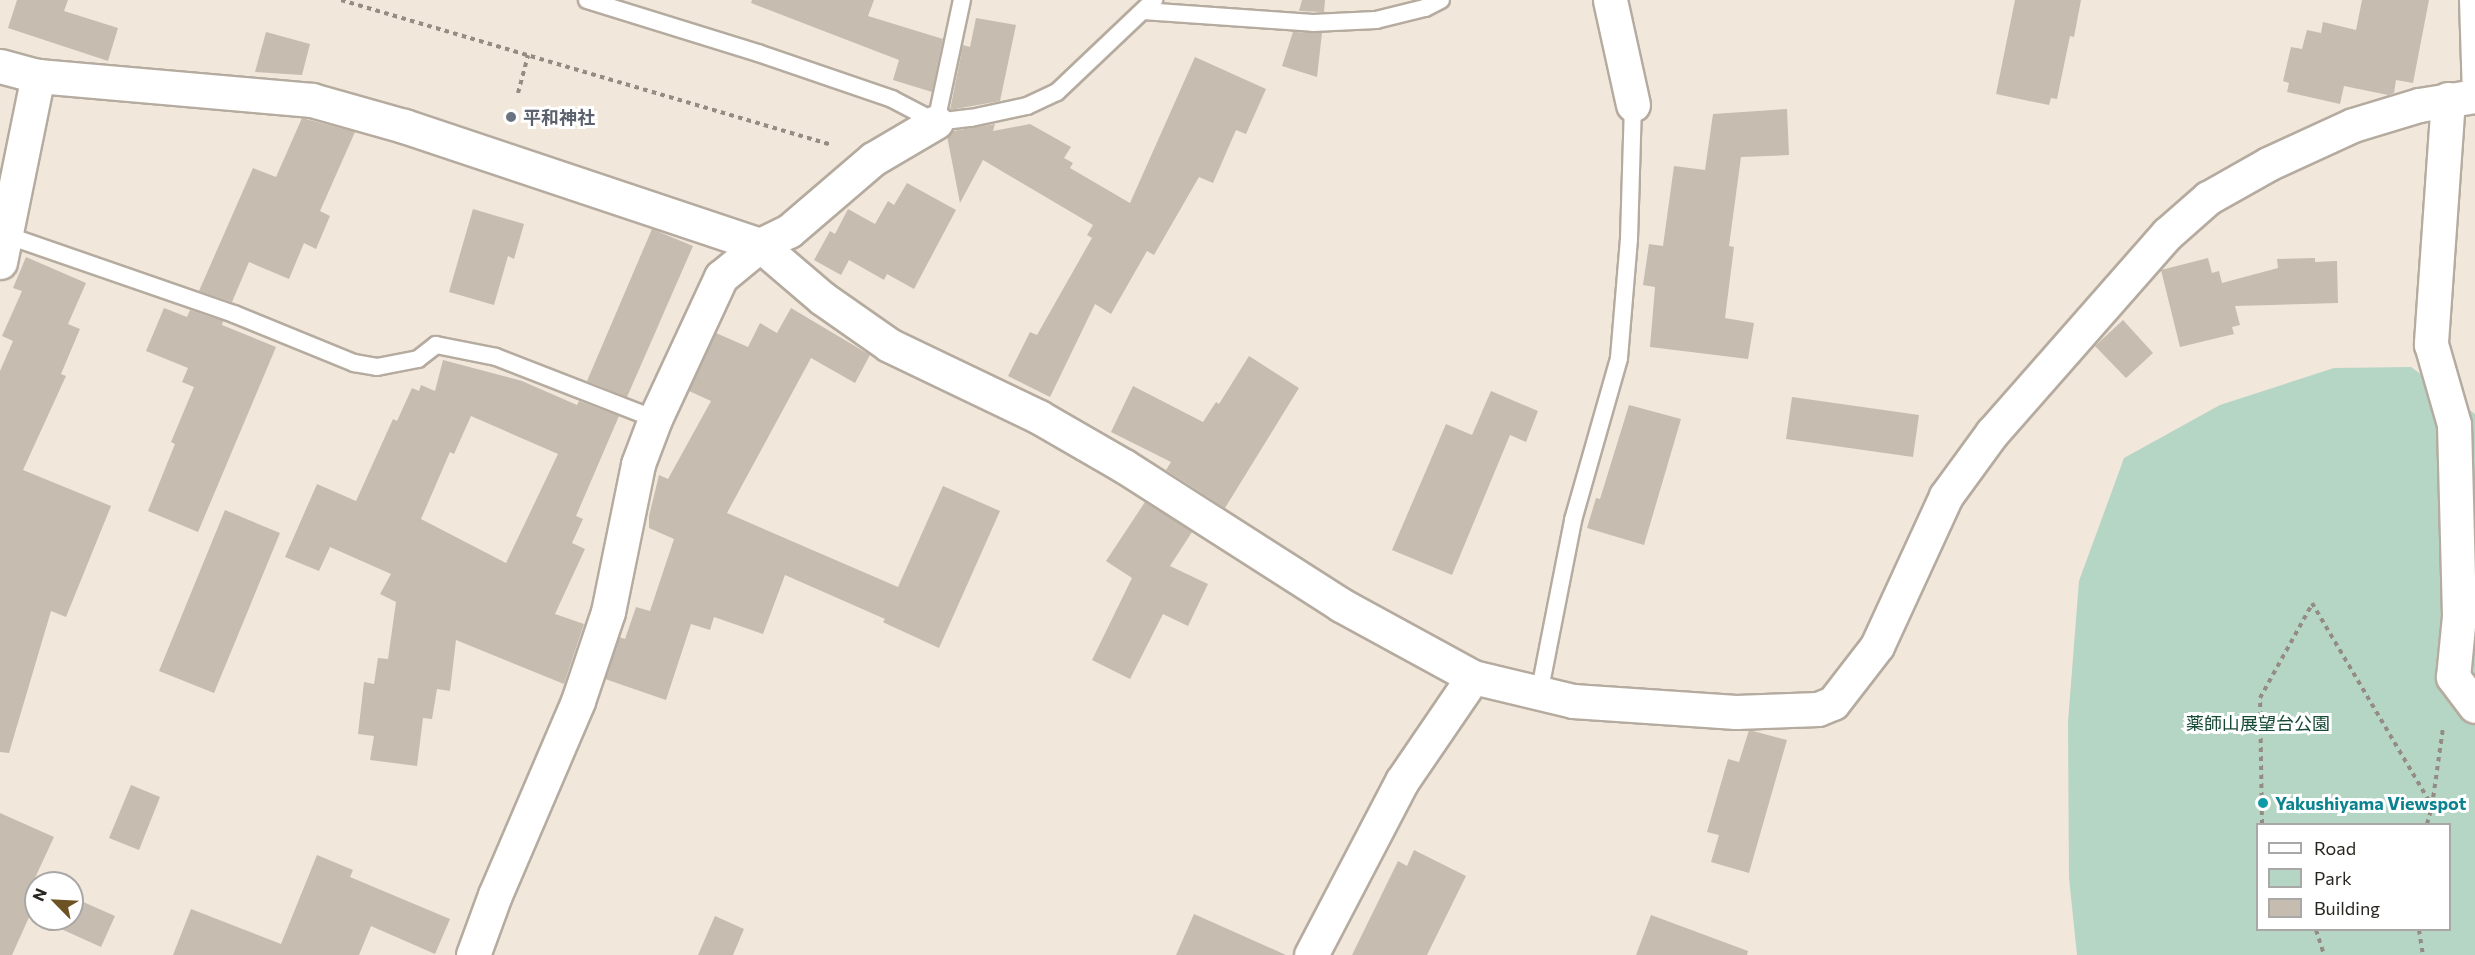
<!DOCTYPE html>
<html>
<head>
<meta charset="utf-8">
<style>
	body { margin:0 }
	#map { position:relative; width:2475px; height:955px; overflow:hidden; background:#f2e7db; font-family:Commissioner,"Noto Sans JP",sans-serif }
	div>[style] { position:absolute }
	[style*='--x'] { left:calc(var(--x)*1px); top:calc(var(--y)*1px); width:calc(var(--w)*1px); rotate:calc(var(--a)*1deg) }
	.green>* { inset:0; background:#b5d5c5 }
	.building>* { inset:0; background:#c6bcb0 }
	.path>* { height:4px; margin-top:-2px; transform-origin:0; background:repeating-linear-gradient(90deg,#948c83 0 4.5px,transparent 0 9px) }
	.roads { filter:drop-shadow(2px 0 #b5ab9f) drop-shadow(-2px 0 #b5ab9f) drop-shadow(0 2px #b5ab9f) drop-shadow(0 -2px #b5ab9f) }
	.lane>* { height:16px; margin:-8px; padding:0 8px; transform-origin:8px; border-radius:8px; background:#fff }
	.street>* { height:33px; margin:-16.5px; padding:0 16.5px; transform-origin:16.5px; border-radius:16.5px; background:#fff }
	.dots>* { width:16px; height:16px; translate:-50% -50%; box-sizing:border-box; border:3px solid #fff; border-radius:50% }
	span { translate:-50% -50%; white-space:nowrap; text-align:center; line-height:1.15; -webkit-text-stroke:6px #fff; paint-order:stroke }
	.worship-label { font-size:18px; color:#5b616d; font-weight:700 }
	.left { translate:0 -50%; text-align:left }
	.park-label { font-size:18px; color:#164a36 }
	.culture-label { font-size:18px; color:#0d838f; font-weight:700 }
	.legend { position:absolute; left:2256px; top:823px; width:195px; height:108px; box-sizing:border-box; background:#fff; border:2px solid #a9a8a6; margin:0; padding:8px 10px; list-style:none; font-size:18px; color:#292520 }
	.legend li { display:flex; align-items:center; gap:12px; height:30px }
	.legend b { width:30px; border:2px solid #a9a8a6 }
	.north { position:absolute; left:24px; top:871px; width:60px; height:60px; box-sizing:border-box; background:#fff; border:2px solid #a9a8a6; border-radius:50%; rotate:294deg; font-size:16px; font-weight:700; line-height:24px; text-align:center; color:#292520 }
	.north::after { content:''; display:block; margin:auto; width:21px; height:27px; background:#6d5324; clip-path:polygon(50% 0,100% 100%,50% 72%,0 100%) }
</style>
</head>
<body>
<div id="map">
	<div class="green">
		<div style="clip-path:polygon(evenodd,2411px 367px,2475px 414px,2475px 955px,2077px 955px,2069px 878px,2068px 722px,2079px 581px,2124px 458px,2220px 405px,2334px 368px,2411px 367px,2258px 824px,2450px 824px,2450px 930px,2258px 930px,2258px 824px)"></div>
	</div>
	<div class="building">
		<div style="clip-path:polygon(17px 0,68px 0,64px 11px,118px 28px,108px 61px,8px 28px)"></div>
		<div style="clip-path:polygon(752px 0,874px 0,868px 16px,943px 39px,932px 92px,893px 80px,899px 60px,751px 3px)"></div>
		<div style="clip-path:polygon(1302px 0,1325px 0,1324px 12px,1299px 11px)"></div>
		<div style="clip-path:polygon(2015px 0,2081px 0,2074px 37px,2070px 36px,2057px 99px,2051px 98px,2049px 105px,1996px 94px)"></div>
		<div style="clip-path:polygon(2362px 0,2429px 0,2413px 83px,2396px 80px,2394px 93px,2388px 95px,2344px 86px,2340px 104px,2287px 92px,2289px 83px,2283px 81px,2291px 47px,2302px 49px,2307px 30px,2321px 33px,2323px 22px,2356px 30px)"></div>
		<div style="clip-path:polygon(976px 18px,1016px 25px,1000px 101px,950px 110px,963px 45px,970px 47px)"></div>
		<div style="clip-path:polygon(266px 32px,310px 44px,302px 75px,255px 72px)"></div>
		<div style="clip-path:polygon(1293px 32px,1322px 33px,1317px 77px,1282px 66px)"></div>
		<div style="clip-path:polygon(1195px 57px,1266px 89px,1246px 134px,1236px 130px,1213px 183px,1199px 177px,1154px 255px,1147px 251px,1111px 314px,1095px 304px,1050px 397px,1008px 376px,1030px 332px,1037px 335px,1092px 238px,1087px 235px,1093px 225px,983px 160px,960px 203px,947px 136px,953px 131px,995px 124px,993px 131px,1030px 124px,1071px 147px,1064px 158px,1073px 163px,1070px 168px,1130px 203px)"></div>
		<div style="clip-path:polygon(1787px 109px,1789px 155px,1741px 157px,1729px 246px,1734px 247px,1725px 318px,1754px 323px,1748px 359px,1650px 347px,1655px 287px,1643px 285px,1649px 244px,1663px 246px,1674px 166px,1705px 170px,1713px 114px)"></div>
		<div style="clip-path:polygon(302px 118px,355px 132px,320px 211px,330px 216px,316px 249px,304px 243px,289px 279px,249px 262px,232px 302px,199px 291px,253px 168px,276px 177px)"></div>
		<div style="clip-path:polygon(907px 183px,956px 210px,914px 289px,887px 274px,884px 280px,849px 260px,841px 275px,814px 260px,830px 231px,835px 234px,848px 209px,875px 224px,888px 201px,894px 205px)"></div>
		<div style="clip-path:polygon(473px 209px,524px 224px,514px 259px,508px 256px,494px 305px,449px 292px)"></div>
		<div style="clip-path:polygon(652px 229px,693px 246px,627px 397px,587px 381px)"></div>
		<div style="clip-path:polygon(26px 257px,86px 283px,68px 324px,80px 329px,61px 374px,66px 376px,23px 470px,111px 506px,66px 617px,51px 611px,9px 753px,0 752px,0 371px,13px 341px,2px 336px,22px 291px,13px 288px)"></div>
		<div style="clip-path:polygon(2208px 258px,2212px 273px,2219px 271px,2222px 283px,2278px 268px,2277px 259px,2315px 258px,2315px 262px,2337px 261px,2338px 303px,2235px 306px,2240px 325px,2232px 327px,2234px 334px,2180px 347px,2161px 270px)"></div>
		<div style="clip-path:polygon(164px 308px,187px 317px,190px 310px,223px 321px,222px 325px,276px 347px,198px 532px,148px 511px,175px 444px,171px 442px,194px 387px,182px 382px,188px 368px,146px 351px)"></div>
		<div style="clip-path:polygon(791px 308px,870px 355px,855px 383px,811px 358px,727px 513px,898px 587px,943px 486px,1000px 511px,939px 648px,889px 625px,883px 622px,885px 619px,785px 575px,763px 634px,714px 617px,710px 630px,691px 624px,666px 700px,605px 679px,619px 637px,625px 639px,636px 607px,650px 611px,674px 539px,649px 528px,649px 516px,659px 475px,668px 479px,711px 401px,689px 391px,716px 333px,748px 347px,760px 323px,777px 333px)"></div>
		<div style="clip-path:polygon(2123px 320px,2153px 353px,2126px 378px,2095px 346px)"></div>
		<div style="clip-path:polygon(1249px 356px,1299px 388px,1225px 508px,1166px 470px,1171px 462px,1111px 432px,1133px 386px,1203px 422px,1216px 402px,1219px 404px)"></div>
		<div style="clip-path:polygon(evenodd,443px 360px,522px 381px,577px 405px,579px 401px,619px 416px,576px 516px,583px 519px,572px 543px,585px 549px,555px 614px,584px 624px,564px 684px,456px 640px,450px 691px,437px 689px,432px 719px,423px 718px,417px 766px,370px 760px,374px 736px,358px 734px,364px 682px,374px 684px,378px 658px,388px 659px,396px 602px,380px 594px,391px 574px,330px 547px,319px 571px,285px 557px,317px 484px,356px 501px,393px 419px,397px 421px,412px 388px,419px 391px,421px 385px,435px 391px,443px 360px,471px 416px,558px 454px,506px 563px,421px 519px,450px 452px,454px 454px,471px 416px)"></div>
		<div style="clip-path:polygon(1491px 391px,1538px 411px,1526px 442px,1510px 435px,1452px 575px,1392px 550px,1446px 424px,1472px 435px)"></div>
		<div style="clip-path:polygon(1792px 397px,1919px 415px,1913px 457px,1786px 439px)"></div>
		<div style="clip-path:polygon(1629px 405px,1681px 419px,1644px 545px,1587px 528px,1596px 498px,1600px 499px)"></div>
		<div style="clip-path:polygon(1145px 502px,1192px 532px,1170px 566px,1208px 584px,1188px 626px,1163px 614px,1130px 679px,1092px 660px,1132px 578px,1106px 561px)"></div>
		<div style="clip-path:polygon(225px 510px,280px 533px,214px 693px,159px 671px)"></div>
		<div style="clip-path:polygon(1749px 730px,1787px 740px,1749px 873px,1711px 862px,1719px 835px,1707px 832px,1728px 759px,1739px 762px)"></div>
		<div style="clip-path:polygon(131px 785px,160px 797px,139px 850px,109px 838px)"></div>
		<div style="clip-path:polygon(0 813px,54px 837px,34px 880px,41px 883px,36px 883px,36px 918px,30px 915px,12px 955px,0 955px)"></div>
		<div style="clip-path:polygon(1414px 850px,1466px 876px,1427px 955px,1352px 955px,1398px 861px,1407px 866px)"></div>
		<div style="clip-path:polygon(317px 855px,353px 870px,350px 877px,450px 919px,435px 954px,371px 926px,359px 955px,173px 955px,191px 909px,281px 944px)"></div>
		<div style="clip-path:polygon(72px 897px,115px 916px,101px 947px,39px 919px,72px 919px)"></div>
		<div style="clip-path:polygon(1194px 914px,1286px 955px,1176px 955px)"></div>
		<div style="clip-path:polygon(1651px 915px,1748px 951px,1747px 955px,1636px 955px)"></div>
		<div style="clip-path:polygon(715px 916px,744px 929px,733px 955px,698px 955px)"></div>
	</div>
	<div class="path">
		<div style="--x:341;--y:0;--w:512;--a:16.45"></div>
		<div style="--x:518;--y:93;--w:39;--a:-75"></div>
		<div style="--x:2312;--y:603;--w:236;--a:59.4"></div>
		<div style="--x:2262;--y:824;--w:126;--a:-90.9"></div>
		<div style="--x:2260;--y:698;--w:107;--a:-61"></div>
		<div style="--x:2427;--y:824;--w:19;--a:-74"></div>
		<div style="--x:2432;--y:806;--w:79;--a:-82"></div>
		<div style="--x:2316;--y:930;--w:26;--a:72"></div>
		<div style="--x:2419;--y:930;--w:25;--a:81"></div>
	</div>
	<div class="roads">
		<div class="lane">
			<div style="--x:587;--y:0;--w:179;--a:17.2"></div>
			<div style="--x:758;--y:53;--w:142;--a:18.9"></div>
			<div style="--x:892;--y:99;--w:50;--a:27.6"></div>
			<div style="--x:936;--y:122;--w:35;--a:-7"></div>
			<div style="--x:971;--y:118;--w:57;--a:-12.1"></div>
			<div style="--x:1027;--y:106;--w:33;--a:-25"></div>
			<div style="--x:1057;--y:92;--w:134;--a:-43.5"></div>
			<div style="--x:2468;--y:0;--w:96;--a:88.2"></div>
			<div style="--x:1143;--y:11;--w:170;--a:4"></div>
			<div style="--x:1313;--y:23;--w:63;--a:-2.7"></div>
			<div style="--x:1376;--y:20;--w:50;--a:-13.8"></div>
			<div style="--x:1425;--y:8;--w:18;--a:-27"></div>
			<div style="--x:936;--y:122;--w:125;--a:-78"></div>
			<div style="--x:6;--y:235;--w:241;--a:19.1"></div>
			<div style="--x:234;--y:314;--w:130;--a:22.2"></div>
			<div style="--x:354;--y:363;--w:23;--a:10"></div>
			<div style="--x:377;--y:367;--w:42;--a:-11"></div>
			<div style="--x:418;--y:359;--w:23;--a:-38"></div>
			<div style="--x:436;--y:345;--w:61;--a:11.3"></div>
			<div style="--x:496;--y:357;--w:171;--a:21.3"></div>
			<div style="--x:1539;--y:694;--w:177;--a:-78.9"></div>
			<div style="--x:1573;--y:520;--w:168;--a:-74.1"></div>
			<div style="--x:1619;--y:358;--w:119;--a:-85.2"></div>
			<div style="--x:1629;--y:239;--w:134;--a:-88.3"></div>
		</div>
		<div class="street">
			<div style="--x:1610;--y:0;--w:107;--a:77.6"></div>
			<div style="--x:0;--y:66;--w:39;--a:15"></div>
			<div style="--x:38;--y:76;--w:275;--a:5"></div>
			<div style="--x:312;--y:100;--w:96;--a:15.8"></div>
			<div style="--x:404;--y:126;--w:375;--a:18.5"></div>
			<div style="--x:760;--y:245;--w:82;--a:40.5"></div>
			<div style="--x:822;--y:298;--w:82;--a:35"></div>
			<div style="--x:889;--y:345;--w:166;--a:25.6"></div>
			<div style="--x:1039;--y:417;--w:98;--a:30"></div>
			<div style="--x:1124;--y:466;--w:258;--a:32.6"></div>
			<div style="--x:1341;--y:605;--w:150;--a:28.6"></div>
			<div style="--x:2448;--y:99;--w:246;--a:94"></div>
			<div style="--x:2431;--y:344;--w:83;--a:74"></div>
			<div style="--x:2454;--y:424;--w:192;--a:88.5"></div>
			<div style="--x:2459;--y:616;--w:61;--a:95.6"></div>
			<div style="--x:2453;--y:677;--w:36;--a:53"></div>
			<div style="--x:0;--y:262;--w:190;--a:-78.5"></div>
			<div style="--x:473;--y:955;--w:64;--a:-69.9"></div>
			<div style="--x:495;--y:895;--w:211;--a:-66.8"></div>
			<div style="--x:578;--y:701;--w:94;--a:-71.4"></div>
			<div style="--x:608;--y:612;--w:151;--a:-78.5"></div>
			<div style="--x:638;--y:464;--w:48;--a:-69.3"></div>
			<div style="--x:655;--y:419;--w:157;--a:-65.1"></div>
			<div style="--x:721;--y:277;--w:50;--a:-39.4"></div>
			<div style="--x:760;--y:245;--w:32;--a:-26"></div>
			<div style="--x:789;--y:231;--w:111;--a:-40.6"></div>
			<div style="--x:873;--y:159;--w:73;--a:-30.4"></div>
			<div style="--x:1311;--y:955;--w:196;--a:-62.4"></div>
			<div style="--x:1402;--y:781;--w:126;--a:-55.7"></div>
			<div style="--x:1473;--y:677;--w:103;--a:13.5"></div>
			<div style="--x:1573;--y:701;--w:163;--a:3.9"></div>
			<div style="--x:1736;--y:712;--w:82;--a:-2.1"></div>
			<div style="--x:1818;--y:709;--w:16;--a:-22"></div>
			<div style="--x:1833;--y:703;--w:72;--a:-52.3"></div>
			<div style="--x:1877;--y:646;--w:165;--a:-65.3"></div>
			<div style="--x:1946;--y:496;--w:78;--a:-53.9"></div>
			<div style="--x:1992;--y:433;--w:265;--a:-48.7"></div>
			<div style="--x:2167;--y:234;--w:55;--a:-41.3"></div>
			<div style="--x:2208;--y:198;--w:69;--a:-29.5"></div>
			<div style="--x:2268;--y:164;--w:94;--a:-24.6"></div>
			<div style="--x:2353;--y:125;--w:69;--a:-16.9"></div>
			<div style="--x:2419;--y:105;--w:57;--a:-9.1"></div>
		</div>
	</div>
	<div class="dots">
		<div style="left:511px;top:117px;background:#6b7280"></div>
		<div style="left:2263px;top:803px;background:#0f9aa8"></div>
	</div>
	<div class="worship-label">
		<span class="left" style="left:523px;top:117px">平和神社</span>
	</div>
	<div class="park-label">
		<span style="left:2258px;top:723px">薬師山展望台公園</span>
	</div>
	<div class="culture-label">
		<span class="left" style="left:2275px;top:803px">Yakushiyama Viewspot</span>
	</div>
	<ul class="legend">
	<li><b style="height:8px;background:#fff"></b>Road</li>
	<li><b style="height:16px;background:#b5d5c5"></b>Park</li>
	<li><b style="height:16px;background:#c6bcb0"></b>Building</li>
	</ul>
	<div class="north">N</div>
</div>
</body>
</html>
